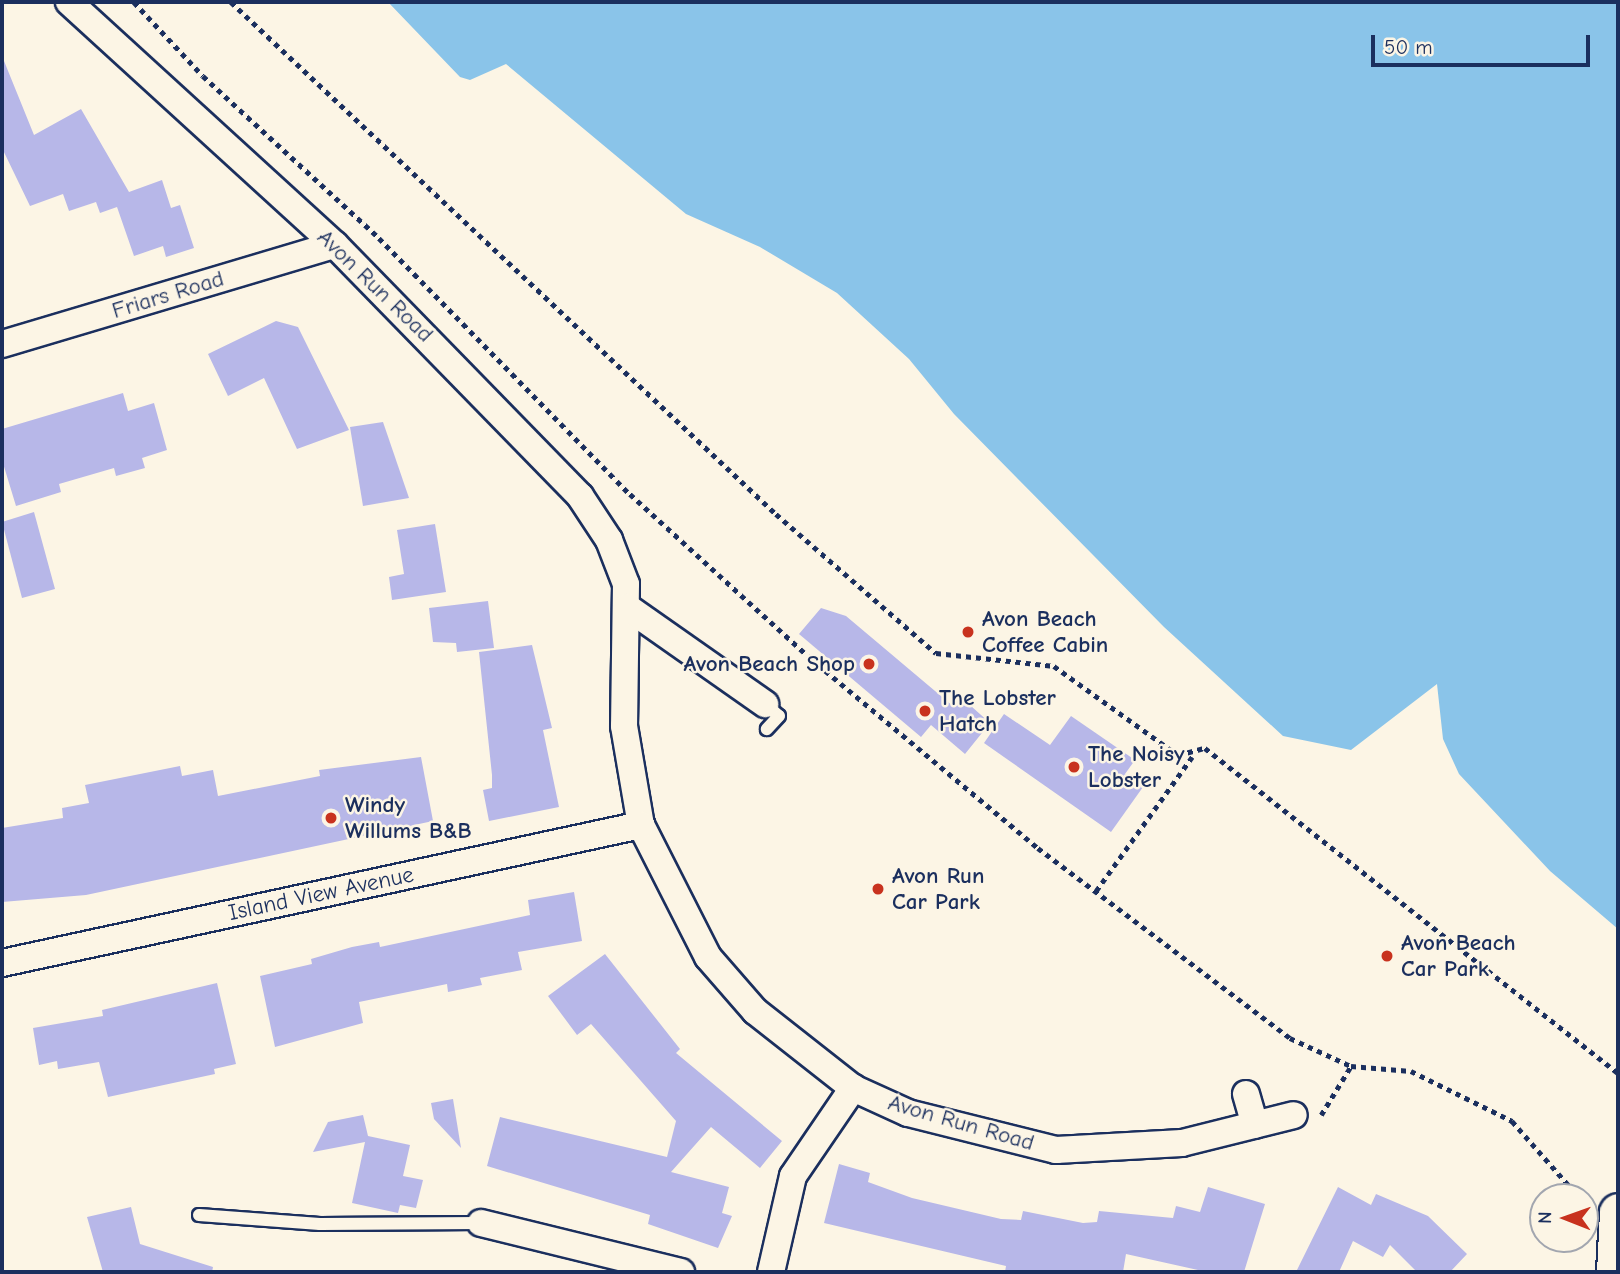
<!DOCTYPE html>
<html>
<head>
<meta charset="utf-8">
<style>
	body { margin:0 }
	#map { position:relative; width:1620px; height:1274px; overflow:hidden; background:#fcf5e5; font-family:"Comic Neue",sans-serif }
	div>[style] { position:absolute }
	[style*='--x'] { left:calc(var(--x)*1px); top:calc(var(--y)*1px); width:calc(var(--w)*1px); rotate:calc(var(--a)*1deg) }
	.water>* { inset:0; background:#8ac4e9 }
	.building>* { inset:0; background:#b7b7e8 }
	.path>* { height:4.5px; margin-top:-2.25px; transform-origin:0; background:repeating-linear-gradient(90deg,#1b2f5e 0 5px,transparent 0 10px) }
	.roads { filter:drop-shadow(2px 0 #1b2f5e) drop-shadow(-2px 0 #1b2f5e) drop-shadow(0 2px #1b2f5e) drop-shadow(0 -2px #1b2f5e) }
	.lane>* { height:12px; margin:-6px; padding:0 6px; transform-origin:6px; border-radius:6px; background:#fcf5e5 }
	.street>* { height:26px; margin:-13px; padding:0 13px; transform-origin:13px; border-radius:13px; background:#fcf5e5 }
	.secondary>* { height:37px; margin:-18.5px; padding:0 18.5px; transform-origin:18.5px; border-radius:18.5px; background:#fcf5e5 }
	.dots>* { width:19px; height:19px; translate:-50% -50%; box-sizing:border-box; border:4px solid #fcf5e5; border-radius:50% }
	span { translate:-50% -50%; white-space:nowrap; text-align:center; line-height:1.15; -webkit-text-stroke:5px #fcf5e5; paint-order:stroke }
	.street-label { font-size:23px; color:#1b2f5e }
	.poi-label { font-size:23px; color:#1b2f5e; font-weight:700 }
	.left { translate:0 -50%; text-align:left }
	.right { translate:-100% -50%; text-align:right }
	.frame { position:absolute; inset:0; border:4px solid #1b2f5e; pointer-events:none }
	.north { position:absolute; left:1529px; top:1183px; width:70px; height:70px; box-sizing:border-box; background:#fcf5e5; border:2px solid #a2a6af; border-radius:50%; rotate:271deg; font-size:19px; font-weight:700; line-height:28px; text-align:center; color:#1b2f5e }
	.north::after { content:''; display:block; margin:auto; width:24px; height:32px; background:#c8321e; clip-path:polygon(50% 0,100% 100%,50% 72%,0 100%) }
	.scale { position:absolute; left:1371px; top:35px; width:219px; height:32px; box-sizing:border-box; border:4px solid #1b2f5e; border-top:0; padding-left:9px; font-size:21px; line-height:24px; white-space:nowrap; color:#1b2f5e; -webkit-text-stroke:5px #fcf5e5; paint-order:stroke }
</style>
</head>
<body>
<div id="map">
	<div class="water">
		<div style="clip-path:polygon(388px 2px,1618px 2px,1618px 929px,1550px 871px,1459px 774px,1443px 739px,1437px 684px,1351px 750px,1283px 736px,1164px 627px,954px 414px,909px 359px,837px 293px,760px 247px,686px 214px,506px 64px,470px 80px,460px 77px)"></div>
	</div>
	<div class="building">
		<div style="clip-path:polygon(2px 56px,34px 135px,81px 109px,129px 192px,162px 180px,171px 208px,180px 205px,194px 248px,166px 257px,163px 246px,134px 256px,117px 207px,100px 213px,96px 202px,69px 211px,63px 194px,30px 206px,2px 148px)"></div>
		<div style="clip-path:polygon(276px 321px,298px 327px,349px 430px,297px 449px,264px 378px,228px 396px,208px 354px)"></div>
		<div style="clip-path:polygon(123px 393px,128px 411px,154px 403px,167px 450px,142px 458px,145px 468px,116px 476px,114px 468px,59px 484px,61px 492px,16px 506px,2px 460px,2px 429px)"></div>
		<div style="clip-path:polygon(383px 422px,409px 498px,363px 506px,350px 427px)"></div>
		<div style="clip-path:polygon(34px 512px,55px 589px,22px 598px,2px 522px)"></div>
		<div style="clip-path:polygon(435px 524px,446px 592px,392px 600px,389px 577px,404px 574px,397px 530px)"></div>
		<div style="clip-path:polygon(488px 601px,494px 648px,457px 652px,456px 643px,433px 642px,429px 608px)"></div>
		<div style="clip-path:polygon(821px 608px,846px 616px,954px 707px,962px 698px,990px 723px,965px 754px,931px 725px,921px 737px,799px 634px)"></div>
		<div style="clip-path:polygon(532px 645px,552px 728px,543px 730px,559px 807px,489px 821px,483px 790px,492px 788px,492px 775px,479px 652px)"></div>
		<div style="clip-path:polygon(1004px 714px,1050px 745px,1071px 716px,1135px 760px,1125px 774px,1143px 787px,1111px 832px,984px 743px)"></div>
		<div style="clip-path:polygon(421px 757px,433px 821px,86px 895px,2px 902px,2px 828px,63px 818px,62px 808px,89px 803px,85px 785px,180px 766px,182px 776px,213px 770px,218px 796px,320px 776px,319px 770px)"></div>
		<div style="clip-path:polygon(574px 892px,582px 941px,518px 952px,522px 970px,480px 978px,482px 985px,448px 992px,447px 984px,359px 1002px,363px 1023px,275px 1047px,260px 976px,312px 964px,311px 959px,352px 947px,379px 942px,380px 947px,530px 915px,528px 900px)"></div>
		<div style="clip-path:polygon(605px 954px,680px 1049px,676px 1053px,782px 1141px,760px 1168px,711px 1127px,671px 1172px,729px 1187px,722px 1213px,732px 1216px,718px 1248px,648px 1224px,650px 1215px,487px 1166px,500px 1117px,667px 1157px,676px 1121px,591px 1024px,577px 1035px,548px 996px)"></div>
		<div style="clip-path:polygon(217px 983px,236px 1064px,214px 1069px,215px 1074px,108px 1097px,99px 1062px,58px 1069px,57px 1061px,39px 1065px,33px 1028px,103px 1016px,102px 1010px)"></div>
		<div style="clip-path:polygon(453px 1099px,461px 1148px,434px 1119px,431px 1103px)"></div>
		<div style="clip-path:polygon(363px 1115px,368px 1136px,410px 1145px,403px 1176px,423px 1180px,416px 1208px,400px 1205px,398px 1213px,352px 1203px,365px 1142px,313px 1152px,328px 1122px)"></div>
		<div style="clip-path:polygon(839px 1164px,870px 1173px,868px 1182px,912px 1198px,1001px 1219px,1021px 1220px,1023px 1211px,1083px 1223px,1097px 1222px,1099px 1211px,1173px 1218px,1176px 1206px,1200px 1212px,1208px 1187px,1265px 1204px,1244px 1272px,1207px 1272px,1126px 1254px,1123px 1272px,1005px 1272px,1006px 1266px,824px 1223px)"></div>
		<div style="clip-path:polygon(1338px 1187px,1371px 1205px,1376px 1194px,1428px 1216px,1467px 1254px,1450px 1272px,1417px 1272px,1390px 1245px,1383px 1257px,1353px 1241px,1339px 1272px,1296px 1272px)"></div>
		<div style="clip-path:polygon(131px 1207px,140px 1244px,213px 1267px,212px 1272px,103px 1272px,87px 1217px)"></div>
	</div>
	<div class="path">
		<div style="--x:134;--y:2;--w:101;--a:47"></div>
		<div style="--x:203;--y:76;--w:239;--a:42.6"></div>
		<div style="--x:379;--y:238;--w:359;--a:45.6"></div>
		<div style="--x:630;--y:494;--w:244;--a:42.3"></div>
		<div style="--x:810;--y:658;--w:297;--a:39.8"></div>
		<div style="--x:1038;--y:848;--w:316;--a:37"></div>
		<div style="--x:1290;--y:1038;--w:67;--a:24.7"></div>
		<div style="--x:231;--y:2;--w:748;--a:43.21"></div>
		<div style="--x:776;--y:514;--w:212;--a:41"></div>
		<div style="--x:936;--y:653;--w:119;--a:6.3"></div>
		<div style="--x:1054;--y:666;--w:153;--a:35.7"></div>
		<div style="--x:1178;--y:755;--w:28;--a:-15"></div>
		<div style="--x:1205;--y:748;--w:526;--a:38.2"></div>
		<div style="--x:1096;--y:891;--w:165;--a:-54.4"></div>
		<div style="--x:1321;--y:1115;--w:57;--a:-58.5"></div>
		<div style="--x:1351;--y:1066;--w:60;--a:4.8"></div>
		<div style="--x:1411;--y:1071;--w:113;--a:26.3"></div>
		<div style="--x:1512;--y:1121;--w:101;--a:48.6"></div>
	</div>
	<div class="roads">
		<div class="lane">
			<div style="--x:765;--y:704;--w:18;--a:41"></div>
			<div style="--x:779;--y:716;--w:18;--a:133"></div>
			<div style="--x:199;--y:1215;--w:121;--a:4.3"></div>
			<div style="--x:320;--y:1224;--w:161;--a:-0.4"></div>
		</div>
		<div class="street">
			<div style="--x:69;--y:2;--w:360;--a:42.4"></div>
			<div style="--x:335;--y:245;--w:351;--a:45.7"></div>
			<div style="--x:580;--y:496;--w:53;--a:56.6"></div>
			<div style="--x:609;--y:540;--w:47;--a:68.9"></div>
			<div style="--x:626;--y:584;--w:142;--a:90.8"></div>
			<div style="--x:624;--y:726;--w:100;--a:80.3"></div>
			<div style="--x:641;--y:825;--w:148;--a:63.1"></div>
			<div style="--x:708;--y:957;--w:72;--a:49"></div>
			<div style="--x:755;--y:1011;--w:125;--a:38.2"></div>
			<div style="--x:853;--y:1088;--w:60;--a:24.4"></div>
			<div style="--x:908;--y:1113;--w:153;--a:14"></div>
			<div style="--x:1056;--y:1150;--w:126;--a:-3.2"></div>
			<div style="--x:1182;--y:1143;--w:115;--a:-14"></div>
			<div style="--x:2;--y:344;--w:347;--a:-16.6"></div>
			<div style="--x:627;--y:607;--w:169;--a:35.1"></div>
			<div style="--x:2;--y:963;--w:654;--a:-12.19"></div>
			<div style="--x:1246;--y:1094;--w:32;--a:74"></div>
			<div style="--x:481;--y:1223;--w:206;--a:13.8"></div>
			<div style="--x:771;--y:1272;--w:98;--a:-77.1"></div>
			<div style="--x:793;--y:1176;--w:107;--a:-55.7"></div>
		</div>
		<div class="secondary">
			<div style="--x:1615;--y:1272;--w:60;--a:-87.1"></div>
		</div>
	</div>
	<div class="dots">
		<div style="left:968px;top:632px;background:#c8321e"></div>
		<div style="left:869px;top:664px;background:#c8321e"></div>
		<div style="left:925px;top:711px;background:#c8321e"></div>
		<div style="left:1074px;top:767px;background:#c8321e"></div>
		<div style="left:331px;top:818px;background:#c8321e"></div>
		<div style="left:878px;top:889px;background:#c8321e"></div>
		<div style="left:1387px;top:956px;background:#c8321e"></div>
	</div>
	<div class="street-label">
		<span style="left:375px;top:286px;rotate:44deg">Avon Run Road</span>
		<span style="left:168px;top:295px;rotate:-17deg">Friars Road</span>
		<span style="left:321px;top:894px;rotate:-12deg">Island View Avenue</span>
		<span style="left:961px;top:1123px;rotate:16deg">Avon Run Road</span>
	</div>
	<div class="poi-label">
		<span class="left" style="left:982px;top:632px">Avon Beach<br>Coffee Cabin</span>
		<span class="right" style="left:855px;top:664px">Avon Beach Shop</span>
		<span class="left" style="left:939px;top:711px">The Lobster<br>Hatch</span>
		<span class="left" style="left:1088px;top:767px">The Noisy<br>Lobster</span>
		<span class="left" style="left:345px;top:818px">Windy<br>Willums B&amp;B</span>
		<span class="left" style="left:892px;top:889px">Avon Run<br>Car Park</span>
		<span class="left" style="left:1401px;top:956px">Avon Beach<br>Car Park</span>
	</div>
	<div class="frame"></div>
	<div class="north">N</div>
	<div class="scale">50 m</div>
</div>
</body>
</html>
